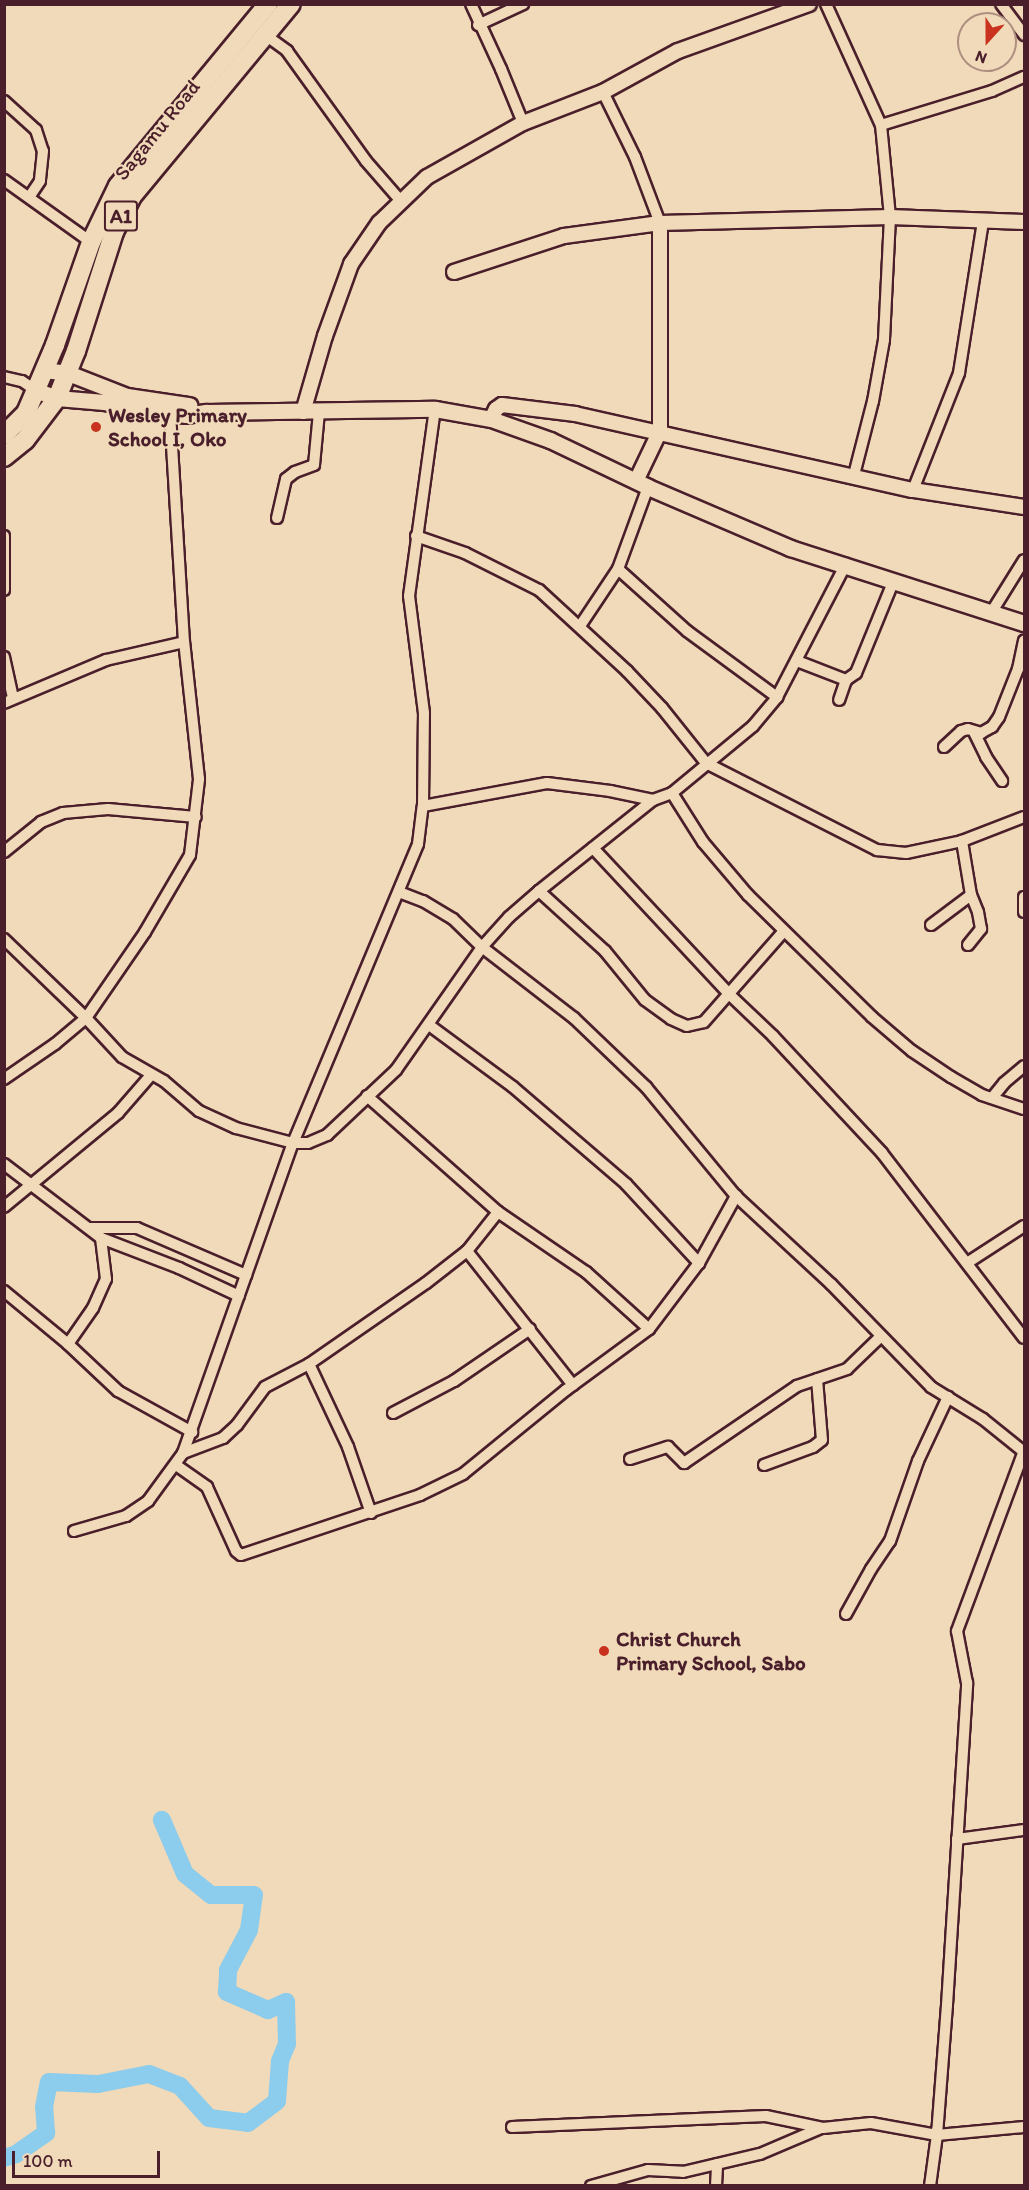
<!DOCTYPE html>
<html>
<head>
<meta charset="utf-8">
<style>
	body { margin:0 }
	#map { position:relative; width:1029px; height:2190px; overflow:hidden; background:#f0dab9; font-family:Itim,sans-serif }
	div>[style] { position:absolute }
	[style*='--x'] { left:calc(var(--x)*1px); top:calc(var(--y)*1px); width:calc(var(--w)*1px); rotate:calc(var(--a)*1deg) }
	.river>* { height:18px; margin:-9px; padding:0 9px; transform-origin:9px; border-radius:9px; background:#8cccec }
	.roads { filter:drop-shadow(2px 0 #4a1f2b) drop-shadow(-2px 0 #4a1f2b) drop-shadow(0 2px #4a1f2b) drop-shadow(0 -2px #4a1f2b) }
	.minor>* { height:10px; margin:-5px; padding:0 5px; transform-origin:5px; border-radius:5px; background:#f0dab9 }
	.tertiary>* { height:14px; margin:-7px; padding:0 7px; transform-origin:7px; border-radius:7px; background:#f0dab9 }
	.secondary>* { height:15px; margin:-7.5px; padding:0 7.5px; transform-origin:7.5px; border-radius:7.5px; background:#f0dab9 }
	.trunk>* { height:18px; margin:-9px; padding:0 9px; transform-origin:9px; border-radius:9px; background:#f0dab9 }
	.dots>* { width:16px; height:16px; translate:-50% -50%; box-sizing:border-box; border:3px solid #f0dab9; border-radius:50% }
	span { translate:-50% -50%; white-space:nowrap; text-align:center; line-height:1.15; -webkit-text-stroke:4.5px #f0dab9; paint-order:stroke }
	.shield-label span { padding:2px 4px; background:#f0dab9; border:2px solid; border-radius:4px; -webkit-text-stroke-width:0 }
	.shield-label { font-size:20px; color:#4a1f2b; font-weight:700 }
	.street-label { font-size:21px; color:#4a1f2b }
	.poi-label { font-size:21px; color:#4a1f2b; font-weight:700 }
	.left { translate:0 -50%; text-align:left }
	.frame { position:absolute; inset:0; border:6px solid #4a1f2b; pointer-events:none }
	.north { position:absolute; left:957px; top:12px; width:60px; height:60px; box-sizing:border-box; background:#f0dab9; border:2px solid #ae8f80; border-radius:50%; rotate:201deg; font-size:16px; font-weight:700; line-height:24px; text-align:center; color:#4a1f2b }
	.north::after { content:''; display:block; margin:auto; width:21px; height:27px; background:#c8321e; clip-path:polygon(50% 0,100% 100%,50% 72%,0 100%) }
	.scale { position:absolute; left:12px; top:2151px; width:148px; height:27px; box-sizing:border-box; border:3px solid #4a1f2b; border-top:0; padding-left:8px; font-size:18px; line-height:21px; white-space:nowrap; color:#4a1f2b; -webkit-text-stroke:4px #f0dab9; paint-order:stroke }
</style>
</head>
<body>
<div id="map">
	<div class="river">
		<div style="--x:4;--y:2158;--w:13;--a:-18"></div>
		<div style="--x:16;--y:2154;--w:37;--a:-35"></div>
		<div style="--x:46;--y:2133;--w:26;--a:-94"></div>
		<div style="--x:44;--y:2107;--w:25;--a:-79"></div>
		<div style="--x:49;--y:2082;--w:49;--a:2.3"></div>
		<div style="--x:98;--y:2084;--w:52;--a:-11.1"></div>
		<div style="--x:149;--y:2074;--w:33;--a:21"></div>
		<div style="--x:180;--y:2086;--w:43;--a:47.8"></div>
		<div style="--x:209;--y:2118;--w:39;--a:7"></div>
		<div style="--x:248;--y:2123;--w:36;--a:-37"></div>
		<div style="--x:277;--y:2101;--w:40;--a:-85.7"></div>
		<div style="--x:280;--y:2061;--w:18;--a:-68"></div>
		<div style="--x:287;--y:2044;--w:42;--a:-91.4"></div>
		<div style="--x:286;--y:2002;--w:20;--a:156"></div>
		<div style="--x:268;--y:2010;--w:45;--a:-156.3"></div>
		<div style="--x:227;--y:1992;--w:22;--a:-87"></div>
		<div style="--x:228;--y:1970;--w:45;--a:-62.3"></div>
		<div style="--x:249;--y:1930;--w:35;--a:-82"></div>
		<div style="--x:254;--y:1895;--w:43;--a:180"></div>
		<div style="--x:211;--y:1895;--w:33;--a:-141"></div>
		<div style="--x:185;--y:1874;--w:59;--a:-113.1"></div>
	</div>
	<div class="roads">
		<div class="minor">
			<div style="--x:471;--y:4;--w:72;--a:65.2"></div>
			<div style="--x:501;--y:69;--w:58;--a:67.8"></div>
			<div style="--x:826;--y:4;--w:133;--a:65.6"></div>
			<div style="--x:881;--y:125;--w:92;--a:84.4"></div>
			<div style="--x:890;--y:217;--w:123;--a:92.8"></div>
			<div style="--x:884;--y:340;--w:62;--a:100.2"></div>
			<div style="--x:873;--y:401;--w:76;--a:104.4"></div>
			<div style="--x:1001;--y:4;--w:39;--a:53"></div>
			<div style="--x:478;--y:25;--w:50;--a:-25"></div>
			<div style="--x:264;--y:34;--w:29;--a:36"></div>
			<div style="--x:287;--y:51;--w:135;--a:54.3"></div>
			<div style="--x:366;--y:161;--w:52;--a:48.9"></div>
			<div style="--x:603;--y:92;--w:72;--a:63.8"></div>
			<div style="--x:635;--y:157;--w:71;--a:69.3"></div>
			<div style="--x:4;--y:101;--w:43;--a:42.2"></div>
			<div style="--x:36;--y:130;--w:22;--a:72"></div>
			<div style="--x:43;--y:151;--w:30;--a:96"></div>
			<div style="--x:40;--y:181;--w:18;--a:124"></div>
			<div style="--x:881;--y:125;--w:116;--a:-17"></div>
			<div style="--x:992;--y:91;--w:35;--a:-24"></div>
			<div style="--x:4;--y:180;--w:107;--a:35.5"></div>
			<div style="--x:4;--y:377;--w:18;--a:13"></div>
			<div style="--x:22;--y:381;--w:16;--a:35"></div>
			<div style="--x:913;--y:490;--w:126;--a:-68.5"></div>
			<div style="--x:959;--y:373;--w:153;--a:-81"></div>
			<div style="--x:277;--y:518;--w:40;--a:-77"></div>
			<div style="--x:286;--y:479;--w:11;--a:-38"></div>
			<div style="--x:295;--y:472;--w:20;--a:-20"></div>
			<div style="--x:314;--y:465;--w:53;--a:-84.6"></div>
			<div style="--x:4;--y:536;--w:54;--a:90"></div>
			<div style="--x:416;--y:536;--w:52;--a:19.1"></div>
			<div style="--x:465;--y:553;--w:83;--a:26.6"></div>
			<div style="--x:539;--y:590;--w:120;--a:42.6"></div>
			<div style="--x:627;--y:671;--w:51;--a:46.6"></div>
			<div style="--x:662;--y:708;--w:70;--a:51.3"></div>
			<div style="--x:706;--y:763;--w:192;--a:27"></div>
			<div style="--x:877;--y:850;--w:29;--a:6"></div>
			<div style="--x:906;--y:853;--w:57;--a:-12.1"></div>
			<div style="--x:962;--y:841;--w:66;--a:-21.2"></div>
			<div style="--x:618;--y:569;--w:93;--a:41.9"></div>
			<div style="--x:687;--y:631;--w:112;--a:36.3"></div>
			<div style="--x:991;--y:613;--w:62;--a:-58.1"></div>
			<div style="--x:580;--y:626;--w:69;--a:-56.3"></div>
			<div style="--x:618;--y:569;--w:87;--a:-69.9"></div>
			<div style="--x:4;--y:657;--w:42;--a:77.6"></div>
			<div style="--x:797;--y:661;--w:53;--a:21.2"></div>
			<div style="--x:846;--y:680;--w:21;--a:109"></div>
			<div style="--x:846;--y:680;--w:12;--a:-35"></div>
			<div style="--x:856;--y:673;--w:100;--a:-67.8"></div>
			<div style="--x:4;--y:703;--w:111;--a:-22.9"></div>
			<div style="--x:106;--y:660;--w:80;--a:-13"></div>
			<div style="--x:974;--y:732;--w:28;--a:64"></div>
			<div style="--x:986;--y:757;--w:29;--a:56"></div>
			<div style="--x:944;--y:747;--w:23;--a:-43"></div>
			<div style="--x:961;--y:731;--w:7;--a:-16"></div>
			<div style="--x:968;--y:729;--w:14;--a:17"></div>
			<div style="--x:981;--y:733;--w:13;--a:-29"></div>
			<div style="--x:992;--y:727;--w:12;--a:-55"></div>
			<div style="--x:999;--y:717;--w:52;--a:-68.4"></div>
			<div style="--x:1018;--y:669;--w:29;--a:-78"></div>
			<div style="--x:672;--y:793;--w:58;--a:57.7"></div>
			<div style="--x:703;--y:842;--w:70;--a:49.7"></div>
			<div style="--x:748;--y:895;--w:174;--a:44.5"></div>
			<div style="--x:872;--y:1017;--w:52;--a:40.4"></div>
			<div style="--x:912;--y:1051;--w:47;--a:33.7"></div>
			<div style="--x:951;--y:1077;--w:36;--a:30"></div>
			<div style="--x:982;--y:1095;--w:44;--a:18.4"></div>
			<div style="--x:423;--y:806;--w:126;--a:-10.5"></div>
			<div style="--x:547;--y:783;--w:64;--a:7.2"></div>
			<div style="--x:610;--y:791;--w:44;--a:11.8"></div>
			<div style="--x:593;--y:848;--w:201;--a:47"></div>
			<div style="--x:730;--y:995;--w:59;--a:43.6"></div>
			<div style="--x:773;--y:1036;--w:160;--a:47"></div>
			<div style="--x:882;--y:1153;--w:233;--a:52.5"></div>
			<div style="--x:4;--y:852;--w:48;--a:-39"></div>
			<div style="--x:41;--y:822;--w:24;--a:-22"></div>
			<div style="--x:63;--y:813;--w:45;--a:-5.1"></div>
			<div style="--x:108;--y:809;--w:88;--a:5.2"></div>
			<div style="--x:539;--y:891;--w:89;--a:42.3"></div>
			<div style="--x:605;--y:951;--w:63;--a:50.8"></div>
			<div style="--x:645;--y:1000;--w:32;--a:36"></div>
			<div style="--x:671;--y:1019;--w:17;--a:24"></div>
			<div style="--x:687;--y:1026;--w:17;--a:-13"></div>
			<div style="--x:704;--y:1022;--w:121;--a:-48.7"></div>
			<div style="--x:399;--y:892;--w:26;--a:21"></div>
			<div style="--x:423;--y:901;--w:35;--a:31"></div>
			<div style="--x:453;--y:919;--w:40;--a:44"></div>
			<div style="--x:482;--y:947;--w:116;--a:37.7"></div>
			<div style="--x:574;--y:1018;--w:100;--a:43.8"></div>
			<div style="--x:646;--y:1087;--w:141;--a:50.5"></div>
			<div style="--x:736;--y:1196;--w:129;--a:42.8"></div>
			<div style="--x:831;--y:1284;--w:144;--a:45.8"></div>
			<div style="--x:931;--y:1387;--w:61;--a:31.6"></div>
			<div style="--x:983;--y:1419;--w:53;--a:38.8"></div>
			<div style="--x:1024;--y:897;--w:15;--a:90"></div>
			<div style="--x:931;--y:925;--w:50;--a:-36.9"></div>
			<div style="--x:971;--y:895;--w:55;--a:-99.5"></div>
			<div style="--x:4;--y:939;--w:114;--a:43.9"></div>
			<div style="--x:86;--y:1018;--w:53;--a:47.3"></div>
			<div style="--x:122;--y:1057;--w:48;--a:29.7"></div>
			<div style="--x:164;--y:1081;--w:46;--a:40.6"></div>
			<div style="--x:199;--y:1111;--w:41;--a:24.7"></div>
			<div style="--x:236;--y:1128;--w:59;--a:14.7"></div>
			<div style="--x:293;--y:1143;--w:15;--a:0"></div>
			<div style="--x:308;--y:1143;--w:21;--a:-23"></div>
			<div style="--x:327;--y:1135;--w:95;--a:-43.3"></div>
			<div style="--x:396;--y:1070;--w:150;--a:-55"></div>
			<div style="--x:482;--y:947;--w:40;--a:-48"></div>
			<div style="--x:509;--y:917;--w:40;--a:-41"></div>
			<div style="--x:539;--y:891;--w:146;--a:-38.6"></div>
			<div style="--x:653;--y:800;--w:20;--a:-20"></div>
			<div style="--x:672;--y:793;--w:105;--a:-39.6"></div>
			<div style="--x:753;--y:726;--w:38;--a:-50"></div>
			<div style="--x:777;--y:697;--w:150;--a:-62.6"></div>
			<div style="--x:968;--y:945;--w:21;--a:-51"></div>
			<div style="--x:981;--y:929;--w:17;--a:-100"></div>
			<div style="--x:978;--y:912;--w:18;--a:-112"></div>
			<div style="--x:429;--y:1025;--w:104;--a:36.4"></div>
			<div style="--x:513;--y:1087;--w:149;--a:40.6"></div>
			<div style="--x:626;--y:1184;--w:108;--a:47.3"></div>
			<div style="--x:4;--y:1079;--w:62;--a:-34.5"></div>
			<div style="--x:55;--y:1044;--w:40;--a:-40"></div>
			<div style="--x:86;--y:1018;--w:104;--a:-55.5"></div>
			<div style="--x:145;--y:932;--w:89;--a:-59.7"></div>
			<div style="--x:190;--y:855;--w:77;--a:-83.2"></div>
			<div style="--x:199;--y:779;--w:138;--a:-96.2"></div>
			<div style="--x:184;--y:642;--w:229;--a:-93.5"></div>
			<div style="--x:367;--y:1096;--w:175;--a:41.5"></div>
			<div style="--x:498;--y:1212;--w:107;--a:34.3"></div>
			<div style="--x:586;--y:1272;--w:85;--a:42.1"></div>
			<div style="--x:992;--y:1098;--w:19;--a:-51"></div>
			<div style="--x:1004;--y:1083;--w:26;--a:-40"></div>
			<div style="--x:4;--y:1164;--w:122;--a:37.3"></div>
			<div style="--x:101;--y:1238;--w:84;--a:21"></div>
			<div style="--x:179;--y:1268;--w:66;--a:25"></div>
			<div style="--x:4;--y:1207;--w:148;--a:-39.5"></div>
			<div style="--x:118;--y:1113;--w:50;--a:-49"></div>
			<div style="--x:89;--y:1228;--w:48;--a:0"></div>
			<div style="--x:137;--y:1228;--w:119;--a:23.3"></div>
			<div style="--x:467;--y:1251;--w:171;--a:51.7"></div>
			<div style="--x:967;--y:1263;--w:68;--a:-33"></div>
			<div style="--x:4;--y:1291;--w:83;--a:39.6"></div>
			<div style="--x:68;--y:1344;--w:69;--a:43.2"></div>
			<div style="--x:118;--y:1391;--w:85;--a:29"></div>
			<div style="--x:68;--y:1344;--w:44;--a:-55.2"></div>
			<div style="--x:93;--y:1308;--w:32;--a:-66"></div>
			<div style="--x:106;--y:1279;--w:41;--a:-97"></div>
			<div style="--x:309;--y:1364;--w:92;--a:64.8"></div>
			<div style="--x:348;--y:1447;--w:70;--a:70.8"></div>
			<div style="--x:393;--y:1413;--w:69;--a:-27.7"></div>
			<div style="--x:454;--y:1381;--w:92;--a:-34.4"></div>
			<div style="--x:183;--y:1453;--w:43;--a:-20.6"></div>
			<div style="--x:223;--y:1438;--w:19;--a:-43"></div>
			<div style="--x:237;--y:1425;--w:47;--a:-53.6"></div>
			<div style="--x:265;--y:1387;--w:50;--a:-27.6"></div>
			<div style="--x:309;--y:1364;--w:142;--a:-34.7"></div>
			<div style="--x:426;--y:1283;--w:52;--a:-38"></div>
			<div style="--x:467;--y:1251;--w:50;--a:-51.5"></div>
			<div style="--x:630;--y:1459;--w:40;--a:-18"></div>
			<div style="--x:668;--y:1447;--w:23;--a:45"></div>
			<div style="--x:684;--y:1463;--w:137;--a:-34.3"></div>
			<div style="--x:797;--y:1386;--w:53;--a:-18.8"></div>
			<div style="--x:847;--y:1369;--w:47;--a:-44.1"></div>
			<div style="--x:176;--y:1465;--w:38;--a:35"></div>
			<div style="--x:207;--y:1487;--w:70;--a:65.6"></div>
			<div style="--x:236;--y:1551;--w:6;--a:39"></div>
			<div style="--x:241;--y:1555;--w:189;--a:-18.5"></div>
			<div style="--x:420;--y:1495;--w:48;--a:-26"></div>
			<div style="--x:463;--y:1474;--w:133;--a:-39.2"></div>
			<div style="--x:566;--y:1390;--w:103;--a:-36.3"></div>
			<div style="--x:649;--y:1329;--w:83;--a:-52.9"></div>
			<div style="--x:699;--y:1263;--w:77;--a:-61.1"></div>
			<div style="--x:764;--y:1465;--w:52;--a:-20.2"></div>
			<div style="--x:813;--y:1447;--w:11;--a:-38"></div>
			<div style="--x:822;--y:1440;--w:61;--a:-94.7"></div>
			<div style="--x:74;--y:1531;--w:54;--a:-16.1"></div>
			<div style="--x:126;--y:1516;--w:27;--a:-34"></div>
			<div style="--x:148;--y:1501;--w:59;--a:-53.9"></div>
			<div style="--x:183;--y:1453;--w:329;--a:-70.5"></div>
			<div style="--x:293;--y:1143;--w:324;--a:-67.3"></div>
			<div style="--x:418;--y:844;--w:38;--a:-83"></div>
			<div style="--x:423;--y:806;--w:93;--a:-89.4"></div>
			<div style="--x:424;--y:713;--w:118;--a:-97.3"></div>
			<div style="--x:409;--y:596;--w:189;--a:-82.1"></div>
			<div style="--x:846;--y:1614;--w:51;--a:-60.9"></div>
			<div style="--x:871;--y:1569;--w:34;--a:-56"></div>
			<div style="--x:890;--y:1541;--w:85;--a:-70.7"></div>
			<div style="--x:918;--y:1461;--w:71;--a:-64.9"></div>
			<div style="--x:957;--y:1845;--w:6;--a:-90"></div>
			<div style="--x:957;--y:1839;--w:68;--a:-7.7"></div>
			<div style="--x:512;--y:2127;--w:254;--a:-2.5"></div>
			<div style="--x:766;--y:2116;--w:58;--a:11.9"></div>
			<div style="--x:823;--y:2128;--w:48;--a:-5.9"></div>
			<div style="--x:871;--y:2123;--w:67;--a:10.3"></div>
			<div style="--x:937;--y:2130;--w:5;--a:90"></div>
			<div style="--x:937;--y:2135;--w:87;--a:-5.3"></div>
			<div style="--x:591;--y:2186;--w:59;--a:-15.7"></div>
			<div style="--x:648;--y:2170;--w:35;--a:3"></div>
			<div style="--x:683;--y:2172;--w:79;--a:-13.2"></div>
			<div style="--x:760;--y:2154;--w:66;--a:-23.1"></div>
			<div style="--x:716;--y:2186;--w:22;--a:-87"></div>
			<div style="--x:930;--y:2186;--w:51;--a:-82.2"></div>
			<div style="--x:937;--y:2135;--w:130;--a:-85.6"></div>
			<div style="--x:947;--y:2005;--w:323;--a:-86.4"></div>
			<div style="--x:967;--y:1683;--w:53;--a:-100.9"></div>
			<div style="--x:957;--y:1631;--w:192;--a:-69.6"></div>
		</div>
		<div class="tertiary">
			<div style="--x:454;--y:272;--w:116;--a:-18.1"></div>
			<div style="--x:564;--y:236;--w:97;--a:-7.7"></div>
			<div style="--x:660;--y:223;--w:230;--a:-1.5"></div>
			<div style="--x:890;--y:217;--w:134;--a:2.1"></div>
			<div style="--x:303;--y:412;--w:79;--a:-73.9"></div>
			<div style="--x:325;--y:336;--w:77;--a:-70.1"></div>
			<div style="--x:351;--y:264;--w:50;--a:-55.7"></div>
			<div style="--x:379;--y:223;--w:66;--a:-43.8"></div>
			<div style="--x:427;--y:177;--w:110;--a:-29.4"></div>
			<div style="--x:523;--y:123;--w:86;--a:-21.2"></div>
			<div style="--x:603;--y:92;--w:85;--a:-28.7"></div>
			<div style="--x:678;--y:51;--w:139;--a:-19.7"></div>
			<div style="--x:491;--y:419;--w:11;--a:-63"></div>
			<div style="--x:496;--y:409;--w:7;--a:-34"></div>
			<div style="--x:502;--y:405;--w:74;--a:7"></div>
			<div style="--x:575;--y:414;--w:346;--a:12.7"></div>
			<div style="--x:913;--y:490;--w:112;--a:8.7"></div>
			<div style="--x:636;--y:481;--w:55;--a:-64.4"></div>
			<div style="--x:660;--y:431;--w:208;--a:-90"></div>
		</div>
		<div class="secondary">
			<div style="--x:44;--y:370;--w:24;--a:7"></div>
			<div style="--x:68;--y:373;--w:63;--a:21.3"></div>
			<div style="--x:127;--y:396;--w:63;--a:8.3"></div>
			<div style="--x:35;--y:390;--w:23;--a:20"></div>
			<div style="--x:57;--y:398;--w:47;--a:4.9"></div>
			<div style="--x:104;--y:402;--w:83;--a:9"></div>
			<div style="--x:186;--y:415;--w:20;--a:-9"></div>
			<div style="--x:206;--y:412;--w:229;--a:-0.8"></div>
			<div style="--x:435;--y:409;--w:57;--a:10.1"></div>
			<div style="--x:491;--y:419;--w:63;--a:19.6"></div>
			<div style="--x:550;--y:440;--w:109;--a:25.6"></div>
			<div style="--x:648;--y:487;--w:155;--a:23.2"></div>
			<div style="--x:790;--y:548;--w:246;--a:17.8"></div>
		</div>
		<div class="trunk">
			<div style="--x:4;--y:435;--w:31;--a:-45"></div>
			<div style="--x:26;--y:413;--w:74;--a:-66.9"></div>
			<div style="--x:55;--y:345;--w:109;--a:-70.7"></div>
			<div style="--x:91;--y:242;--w:62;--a:-64.3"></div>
			<div style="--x:118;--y:186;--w:236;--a:-50.5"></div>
			<div style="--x:4;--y:457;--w:27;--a:-39"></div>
			<div style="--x:25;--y:440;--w:53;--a:-52.7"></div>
			<div style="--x:57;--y:398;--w:51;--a:-68"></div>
			<div style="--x:76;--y:351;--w:125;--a:-72.3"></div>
			<div style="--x:114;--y:232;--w:40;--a:-63.4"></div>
			<div style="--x:132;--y:196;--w:249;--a:-50.4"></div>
		</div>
	</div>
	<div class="dots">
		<div style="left:96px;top:427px;background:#c8321e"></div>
		<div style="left:604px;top:1651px;background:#c8321e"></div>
	</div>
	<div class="shield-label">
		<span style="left:121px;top:216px">A1</span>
	</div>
	<div class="street-label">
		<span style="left:157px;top:130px;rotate:-51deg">Sagamu Road</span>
	</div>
	<div class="poi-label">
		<span class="left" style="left:108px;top:427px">Wesley Primary<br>School I, Oko</span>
		<span class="left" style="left:616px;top:1651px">Christ Church<br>Primary School, Sabo</span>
	</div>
	<div class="frame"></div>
	<div class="north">N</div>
	<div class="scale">100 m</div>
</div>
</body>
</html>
